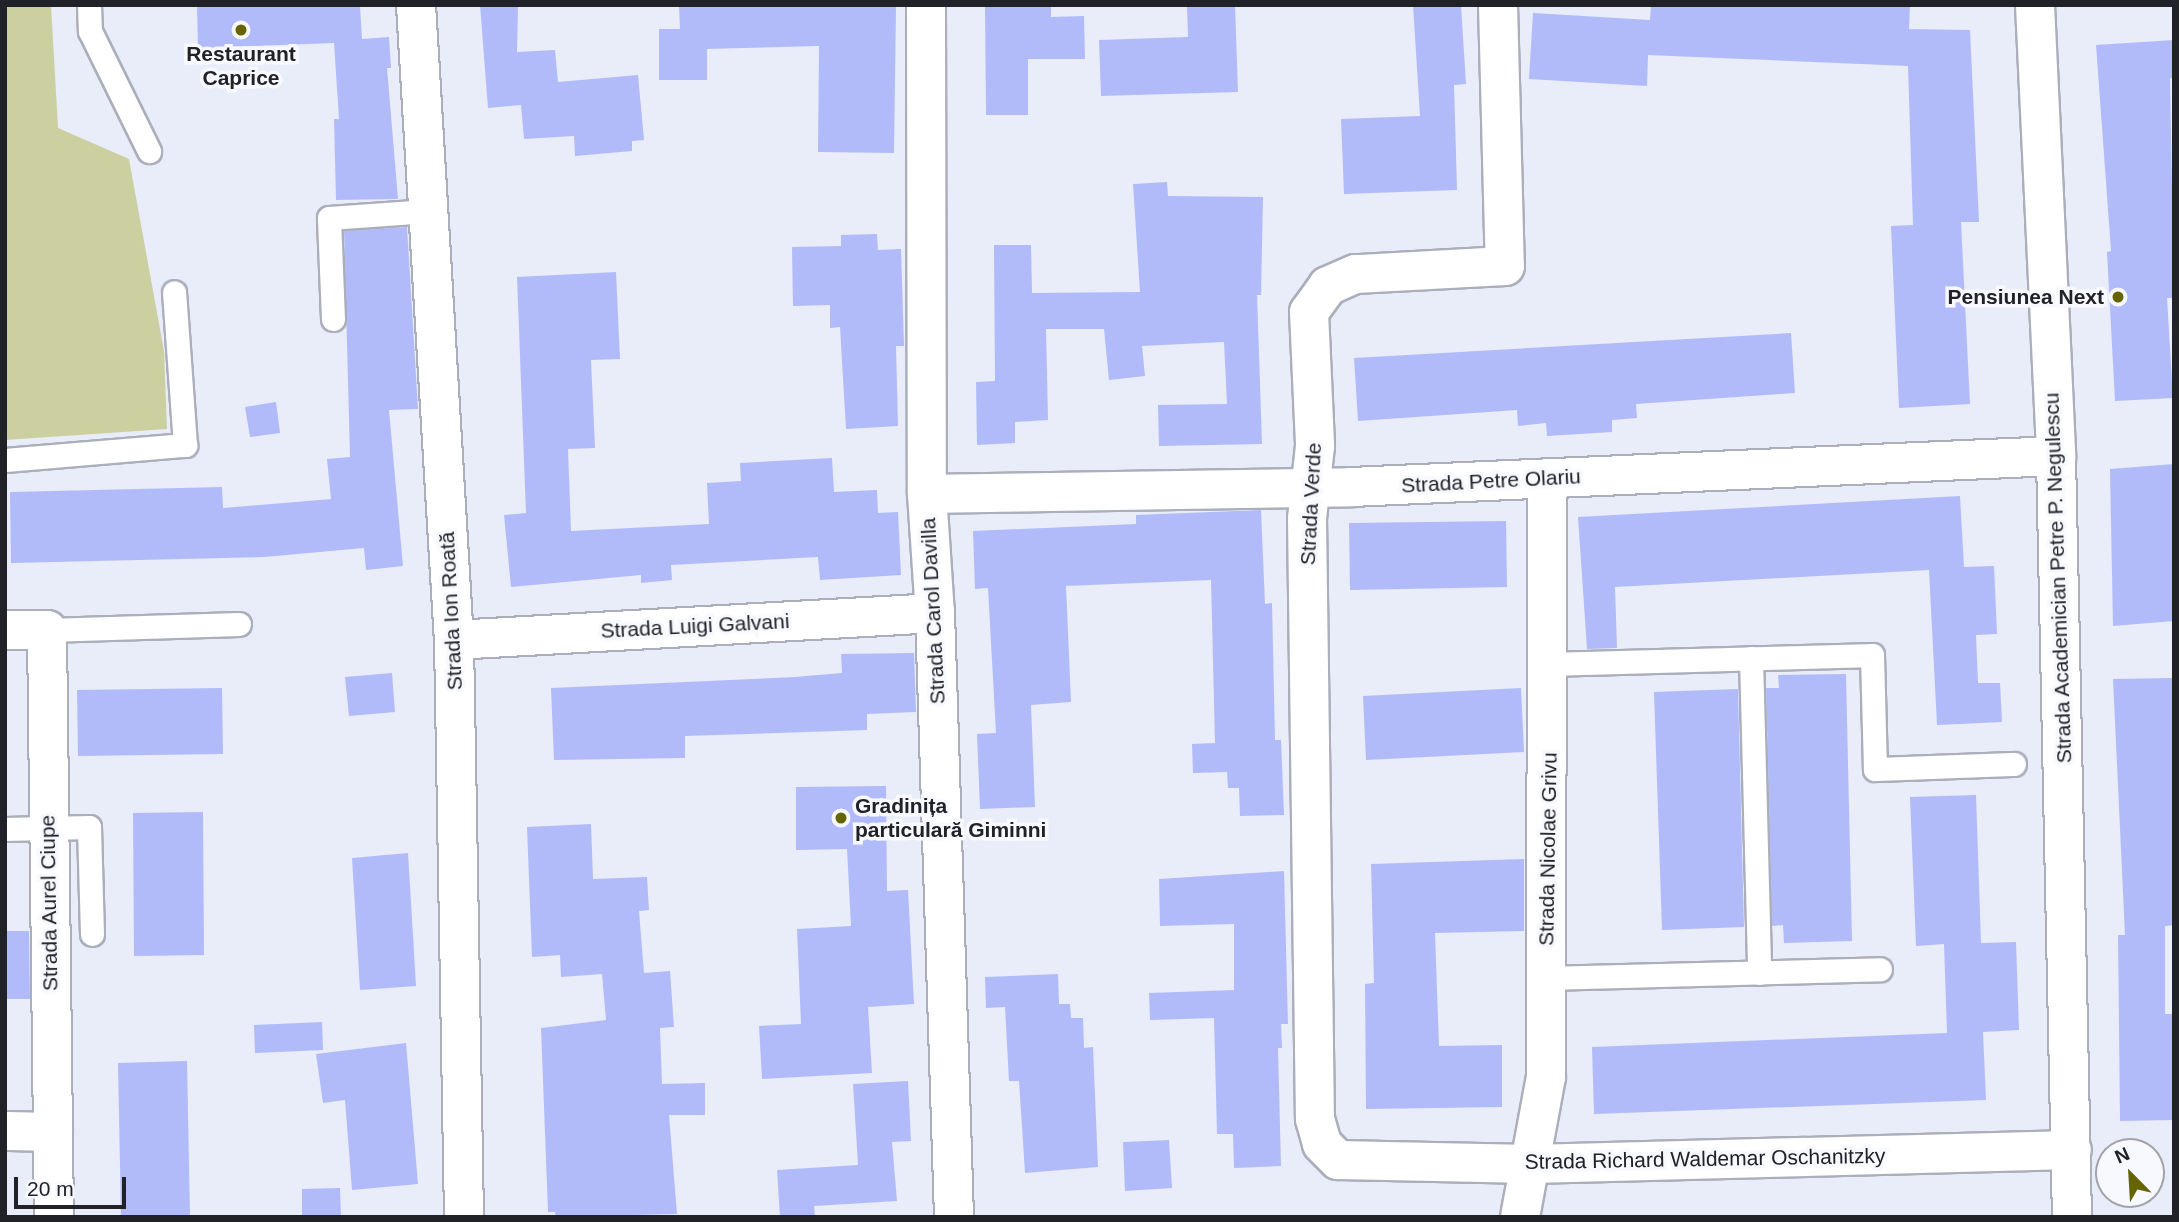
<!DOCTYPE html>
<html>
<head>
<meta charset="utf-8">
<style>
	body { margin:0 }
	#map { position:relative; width:2179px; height:1222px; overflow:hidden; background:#e9ecf9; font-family:Helvetica,sans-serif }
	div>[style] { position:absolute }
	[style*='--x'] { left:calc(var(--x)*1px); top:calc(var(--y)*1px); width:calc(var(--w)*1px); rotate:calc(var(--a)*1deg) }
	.green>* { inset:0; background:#cccf9f }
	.building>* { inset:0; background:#b1bbfa }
	.roads { filter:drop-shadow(2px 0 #abaebb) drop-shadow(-2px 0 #abaebb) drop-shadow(0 2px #abaebb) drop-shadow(0 -2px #abaebb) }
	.service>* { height:23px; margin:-11.5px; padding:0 11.5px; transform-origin:11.5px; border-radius:11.5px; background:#fff }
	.minor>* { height:38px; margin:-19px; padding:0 19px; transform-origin:19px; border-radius:19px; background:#fff }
	.dots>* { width:19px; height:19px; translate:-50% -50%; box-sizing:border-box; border:4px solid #f8f9ff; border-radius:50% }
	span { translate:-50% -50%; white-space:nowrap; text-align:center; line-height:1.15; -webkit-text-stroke:7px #f8f9ff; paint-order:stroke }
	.poi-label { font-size:21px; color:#212227; font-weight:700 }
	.right { translate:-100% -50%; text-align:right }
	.left { translate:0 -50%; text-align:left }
	.street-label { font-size:21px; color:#212227 }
	.frame { position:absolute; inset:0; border:7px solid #212227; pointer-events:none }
	.north { position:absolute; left:2095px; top:1138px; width:70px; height:70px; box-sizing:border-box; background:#f8f9ff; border:2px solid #a2a3a9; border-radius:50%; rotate:336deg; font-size:19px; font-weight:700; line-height:28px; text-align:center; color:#212227 }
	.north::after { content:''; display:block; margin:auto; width:24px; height:32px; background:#646500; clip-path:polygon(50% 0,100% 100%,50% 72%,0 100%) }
	.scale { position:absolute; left:14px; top:1177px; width:112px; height:32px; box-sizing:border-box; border:4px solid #212227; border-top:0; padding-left:9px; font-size:21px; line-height:24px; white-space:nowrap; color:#212227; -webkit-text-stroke:5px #f8f9ff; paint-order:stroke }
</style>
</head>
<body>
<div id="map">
	<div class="green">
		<div style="clip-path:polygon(5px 5px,51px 5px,58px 128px,129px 159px,164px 351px,167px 429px,5px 440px)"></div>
	</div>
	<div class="building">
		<div style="clip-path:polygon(197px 5px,360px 5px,362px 39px,389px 37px,391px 68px,387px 68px,398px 199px,336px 200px,334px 119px,339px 119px,334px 43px,198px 48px)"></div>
		<div style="clip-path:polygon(480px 5px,518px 5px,517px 52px,555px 50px,558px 82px,638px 75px,644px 140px,632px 141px,632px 151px,575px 156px,574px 136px,524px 139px,521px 105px,488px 108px)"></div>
		<div style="clip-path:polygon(679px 5px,896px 7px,894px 153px,818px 152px,819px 46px,707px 49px,707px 80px,659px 80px,659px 29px,680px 29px)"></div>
		<div style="clip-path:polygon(985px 5px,1051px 5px,1051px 17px,1084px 16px,1085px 59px,1028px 59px,1028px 115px,986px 115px)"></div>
		<div style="clip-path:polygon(1187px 5px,1235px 5px,1238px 92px,1101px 96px,1099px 40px,1188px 37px)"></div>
		<div style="clip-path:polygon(1413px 5px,1461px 5px,1466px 84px,1454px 85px,1457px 190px,1344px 194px,1341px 119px,1420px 116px)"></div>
		<div style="clip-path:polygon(1651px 5px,1910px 5px,1909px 29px,1970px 30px,1979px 222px,1961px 222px,1970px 404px,1899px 408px,1891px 226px,1913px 225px,1908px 66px,1648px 55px,1647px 86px,1529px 79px,1533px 13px,1650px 20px)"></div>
		<div style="clip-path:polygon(2174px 40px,2174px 79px,2170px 78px,2174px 298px,2167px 298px,2173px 398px,2115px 401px,2107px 252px,2111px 251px,2096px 45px)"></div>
		<div style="clip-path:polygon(1167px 182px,1168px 196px,1263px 197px,1261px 295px,1257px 295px,1262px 444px,1159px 446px,1158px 405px,1227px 404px,1224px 342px,1142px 346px,1145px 376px,1109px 380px,1104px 329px,1046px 329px,1048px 420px,1015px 422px,1015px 443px,977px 445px,976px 382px,995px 381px,994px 245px,1031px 245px,1032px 293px,1140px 292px,1133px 184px)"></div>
		<div style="clip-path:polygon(407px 227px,418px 409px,389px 410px,403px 566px,366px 570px,364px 548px,264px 557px,11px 563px,10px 492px,222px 487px,223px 508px,331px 499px,327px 459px,350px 457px,344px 231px)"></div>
		<div style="clip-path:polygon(877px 234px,878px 250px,901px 249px,904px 346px,896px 346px,898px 426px,846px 429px,840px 327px,830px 328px,830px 305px,793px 306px,792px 247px,841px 246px,841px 235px)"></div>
		<div style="clip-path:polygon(616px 272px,620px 359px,591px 360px,595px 448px,568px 449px,571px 531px,709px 524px,707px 483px,741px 481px,740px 463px,832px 458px,834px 492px,877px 490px,878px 513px,898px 512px,901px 575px,820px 580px,818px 557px,671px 565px,672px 580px,641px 583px,641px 575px,511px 587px,504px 515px,526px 513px,517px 277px)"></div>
		<div style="clip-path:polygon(1791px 333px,1795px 393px,1636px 404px,1637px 418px,1612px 420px,1612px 432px,1547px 436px,1546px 423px,1518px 426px,1517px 410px,1358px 421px,1354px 358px)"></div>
		<div style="clip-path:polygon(276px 402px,280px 433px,250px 437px,245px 407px)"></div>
		<div style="clip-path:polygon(2174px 464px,2174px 621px,2113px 626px,2110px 469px)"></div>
		<div style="clip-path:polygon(1960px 496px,1964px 567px,1994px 566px,1997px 634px,1976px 635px,1978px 683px,2000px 683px,2002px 722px,1937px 725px,1929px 570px,1615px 587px,1617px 648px,1587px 649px,1578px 517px)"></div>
		<div style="clip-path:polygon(1261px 510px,1265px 604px,1272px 603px,1275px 740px,1281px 740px,1284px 815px,1240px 816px,1239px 788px,1228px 788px,1227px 772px,1193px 773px,1192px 744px,1215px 743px,1211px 580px,1066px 586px,1071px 702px,1031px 705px,1035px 807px,980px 809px,977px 734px,996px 733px,988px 588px,975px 589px,973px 531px,1136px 524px,1136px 515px)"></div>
		<div style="clip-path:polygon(1506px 521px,1507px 587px,1350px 590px,1349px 523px)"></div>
		<div style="clip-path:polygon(914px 653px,916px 712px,867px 714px,867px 730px,685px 736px,685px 758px,554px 760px,551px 688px,795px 677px,842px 673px,841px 654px)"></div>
		<div style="clip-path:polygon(392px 673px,395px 712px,349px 716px,345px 677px)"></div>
		<div style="clip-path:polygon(1846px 674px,1852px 941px,1784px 943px,1783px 925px,1772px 926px,1766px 688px,1779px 688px,1778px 675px)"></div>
		<div style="clip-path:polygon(2174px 678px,2174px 925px,2165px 926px,2165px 1014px,2174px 1014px,2174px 1120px,2120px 1121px,2118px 935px,2125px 935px,2113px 679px)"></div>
		<div style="clip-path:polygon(222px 688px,223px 754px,78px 756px,77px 690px)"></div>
		<div style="clip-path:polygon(1521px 688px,1524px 752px,1366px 760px,1363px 696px)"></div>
		<div style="clip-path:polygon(1738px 689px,1744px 927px,1662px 930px,1654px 692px)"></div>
		<div style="clip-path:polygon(886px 786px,887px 891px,908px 890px,914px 1004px,868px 1007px,872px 1073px,762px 1079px,759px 1026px,801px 1024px,797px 929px,851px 926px,847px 849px,796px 850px,796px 787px)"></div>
		<div style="clip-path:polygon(1976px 795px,1981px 943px,2016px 942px,2019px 1030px,1983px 1032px,1986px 1100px,1594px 1114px,1592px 1047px,1947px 1033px,1944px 944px,1916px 946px,1910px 797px)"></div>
		<div style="clip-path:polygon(203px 812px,204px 955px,134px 956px,133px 813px)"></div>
		<div style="clip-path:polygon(591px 824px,593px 879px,647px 877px,649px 910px,639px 911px,644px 973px,670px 971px,674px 1027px,660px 1028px,662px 1084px,705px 1083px,705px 1115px,669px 1115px,677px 1214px,556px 1217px,555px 1212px,548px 1212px,541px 1028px,606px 1020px,602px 974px,561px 977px,560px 955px,532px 957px,527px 827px)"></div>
		<div style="clip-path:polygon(408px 853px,416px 986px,360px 990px,352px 858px)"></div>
		<div style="clip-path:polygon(1524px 859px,1524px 931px,1435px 933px,1439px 1046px,1502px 1045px,1502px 1107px,1366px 1109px,1365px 984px,1374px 983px,1371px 864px)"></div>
		<div style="clip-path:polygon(1284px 871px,1288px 1024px,1281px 1024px,1282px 1048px,1278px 1048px,1281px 1166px,1234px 1168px,1233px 1134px,1217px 1134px,1214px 1018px,1150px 1020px,1149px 993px,1234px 990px,1234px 924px,1160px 926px,1159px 879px)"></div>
		<div style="clip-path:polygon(5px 931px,29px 931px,30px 999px,5px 999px)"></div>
		<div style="clip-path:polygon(1058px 974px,1059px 1004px,1070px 1004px,1071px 1018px,1083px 1018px,1084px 1048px,1093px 1047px,1098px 1167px,1025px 1173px,1019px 1081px,1009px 1081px,1005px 1007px,986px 1008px,985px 977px)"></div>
		<div style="clip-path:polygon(322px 1022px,323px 1050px,255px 1053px,254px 1025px)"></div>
		<div style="clip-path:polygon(406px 1043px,418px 1184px,352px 1190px,345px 1100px,323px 1103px,316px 1054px)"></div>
		<div style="clip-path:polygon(187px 1061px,190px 1217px,121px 1217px,118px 1063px)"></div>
		<div style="clip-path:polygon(908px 1081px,911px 1141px,892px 1142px,897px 1201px,814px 1206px,815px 1217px,780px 1217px,777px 1170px,858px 1165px,853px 1084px)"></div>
		<div style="clip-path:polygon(1169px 1140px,1172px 1188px,1125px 1191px,1123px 1142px)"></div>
		<div style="clip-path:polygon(340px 1188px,341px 1217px,302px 1217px,302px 1189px)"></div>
	</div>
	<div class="roads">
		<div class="service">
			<div style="--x:89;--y:5;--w:26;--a:88"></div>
			<div style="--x:90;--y:31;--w:134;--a:63.8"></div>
			<div style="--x:333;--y:319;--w:101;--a:-92.3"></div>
			<div style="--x:329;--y:218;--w:99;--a:-4"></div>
			<div style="--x:5;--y:460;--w:181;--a:-4.8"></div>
			<div style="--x:185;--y:445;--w:153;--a:-94.1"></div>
			<div style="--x:47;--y:630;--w:192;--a:-1.8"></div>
			<div style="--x:1751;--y:658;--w:315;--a:88.5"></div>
			<div style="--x:1550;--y:664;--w:322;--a:-1.6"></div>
			<div style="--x:1872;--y:655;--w:114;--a:88.5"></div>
			<div style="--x:1875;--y:769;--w:139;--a:-2.1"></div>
			<div style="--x:5;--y:829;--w:84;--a:-1.4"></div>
			<div style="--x:89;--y:827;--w:107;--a:88.4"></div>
			<div style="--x:1547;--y:978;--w:333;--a:-1.5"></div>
		</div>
		<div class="minor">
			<div style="--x:416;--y:5;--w:636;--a:86.58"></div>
			<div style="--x:454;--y:640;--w:577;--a:89.01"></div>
			<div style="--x:926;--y:5;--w:489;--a:89.9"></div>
			<div style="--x:927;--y:494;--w:119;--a:86.2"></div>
			<div style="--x:935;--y:613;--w:604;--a:88.2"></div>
			<div style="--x:1498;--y:5;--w:261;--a:88.5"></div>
			<div style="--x:1505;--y:266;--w:150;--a:176.9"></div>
			<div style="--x:1355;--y:274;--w:30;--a:156"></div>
			<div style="--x:1328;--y:286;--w:32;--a:126"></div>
			<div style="--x:1309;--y:312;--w:134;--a:87.4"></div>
			<div style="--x:1315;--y:446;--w:73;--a:96.3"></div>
			<div style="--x:1307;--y:519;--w:600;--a:89.24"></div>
			<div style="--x:1315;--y:1119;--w:26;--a:74"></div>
			<div style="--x:1322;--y:1144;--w:23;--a:45"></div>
			<div style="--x:1338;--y:1160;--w:193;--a:1.2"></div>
			<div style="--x:1531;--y:1164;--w:541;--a:-1.48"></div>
			<div style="--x:2035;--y:5;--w:451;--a:87.3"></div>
			<div style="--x:2056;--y:456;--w:761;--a:88.8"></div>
			<div style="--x:927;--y:494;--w:424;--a:-0.9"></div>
			<div style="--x:1351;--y:487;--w:706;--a:-2.52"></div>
			<div style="--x:5;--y:630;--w:42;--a:0"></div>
			<div style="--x:47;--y:630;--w:587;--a:89.32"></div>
			<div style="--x:454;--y:640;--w:482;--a:-3.2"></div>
			<div style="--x:5;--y:1131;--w:48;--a:1.2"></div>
			<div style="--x:1520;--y:1217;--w:142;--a:-79.5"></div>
			<div style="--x:1546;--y:1077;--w:599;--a:-89.9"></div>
		</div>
	</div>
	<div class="dots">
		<div style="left:241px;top:30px;background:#646500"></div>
		<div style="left:2118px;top:297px;background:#646500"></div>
		<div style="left:841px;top:818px;background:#646500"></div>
	</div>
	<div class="poi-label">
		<span style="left:241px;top:66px">Restaurant<br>Caprice</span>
		<span class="right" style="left:2104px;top:297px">Pensiunea Next</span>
		<span class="left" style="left:855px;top:818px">Gradinița<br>particulară Giminni</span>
	</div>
	<div class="street-label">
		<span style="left:1491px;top:481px;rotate:-3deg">Strada Petre Olariu</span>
		<span style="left:1311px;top:504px;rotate:-87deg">Strada Verde</span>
		<span style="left:2058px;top:578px;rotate:-92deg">Strada Academician Petre P. Negulescu</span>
		<span style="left:451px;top:611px;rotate:-93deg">Strada Ion Roată</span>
		<span style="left:933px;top:611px;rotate:-93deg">Strada Carol Davilla</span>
		<span style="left:695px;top:626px;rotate:-3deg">Strada Luigi Galvani</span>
		<span style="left:1548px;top:849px;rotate:-89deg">Strada Nicolae Grivu</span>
		<span style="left:49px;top:903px;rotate:-91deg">Strada Aurel Ciupe</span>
		<span style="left:1705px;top:1159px;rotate:-1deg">Strada Richard Waldemar Oschanitzky</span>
	</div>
	<div class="frame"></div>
	<div class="north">N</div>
	<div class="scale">20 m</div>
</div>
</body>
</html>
